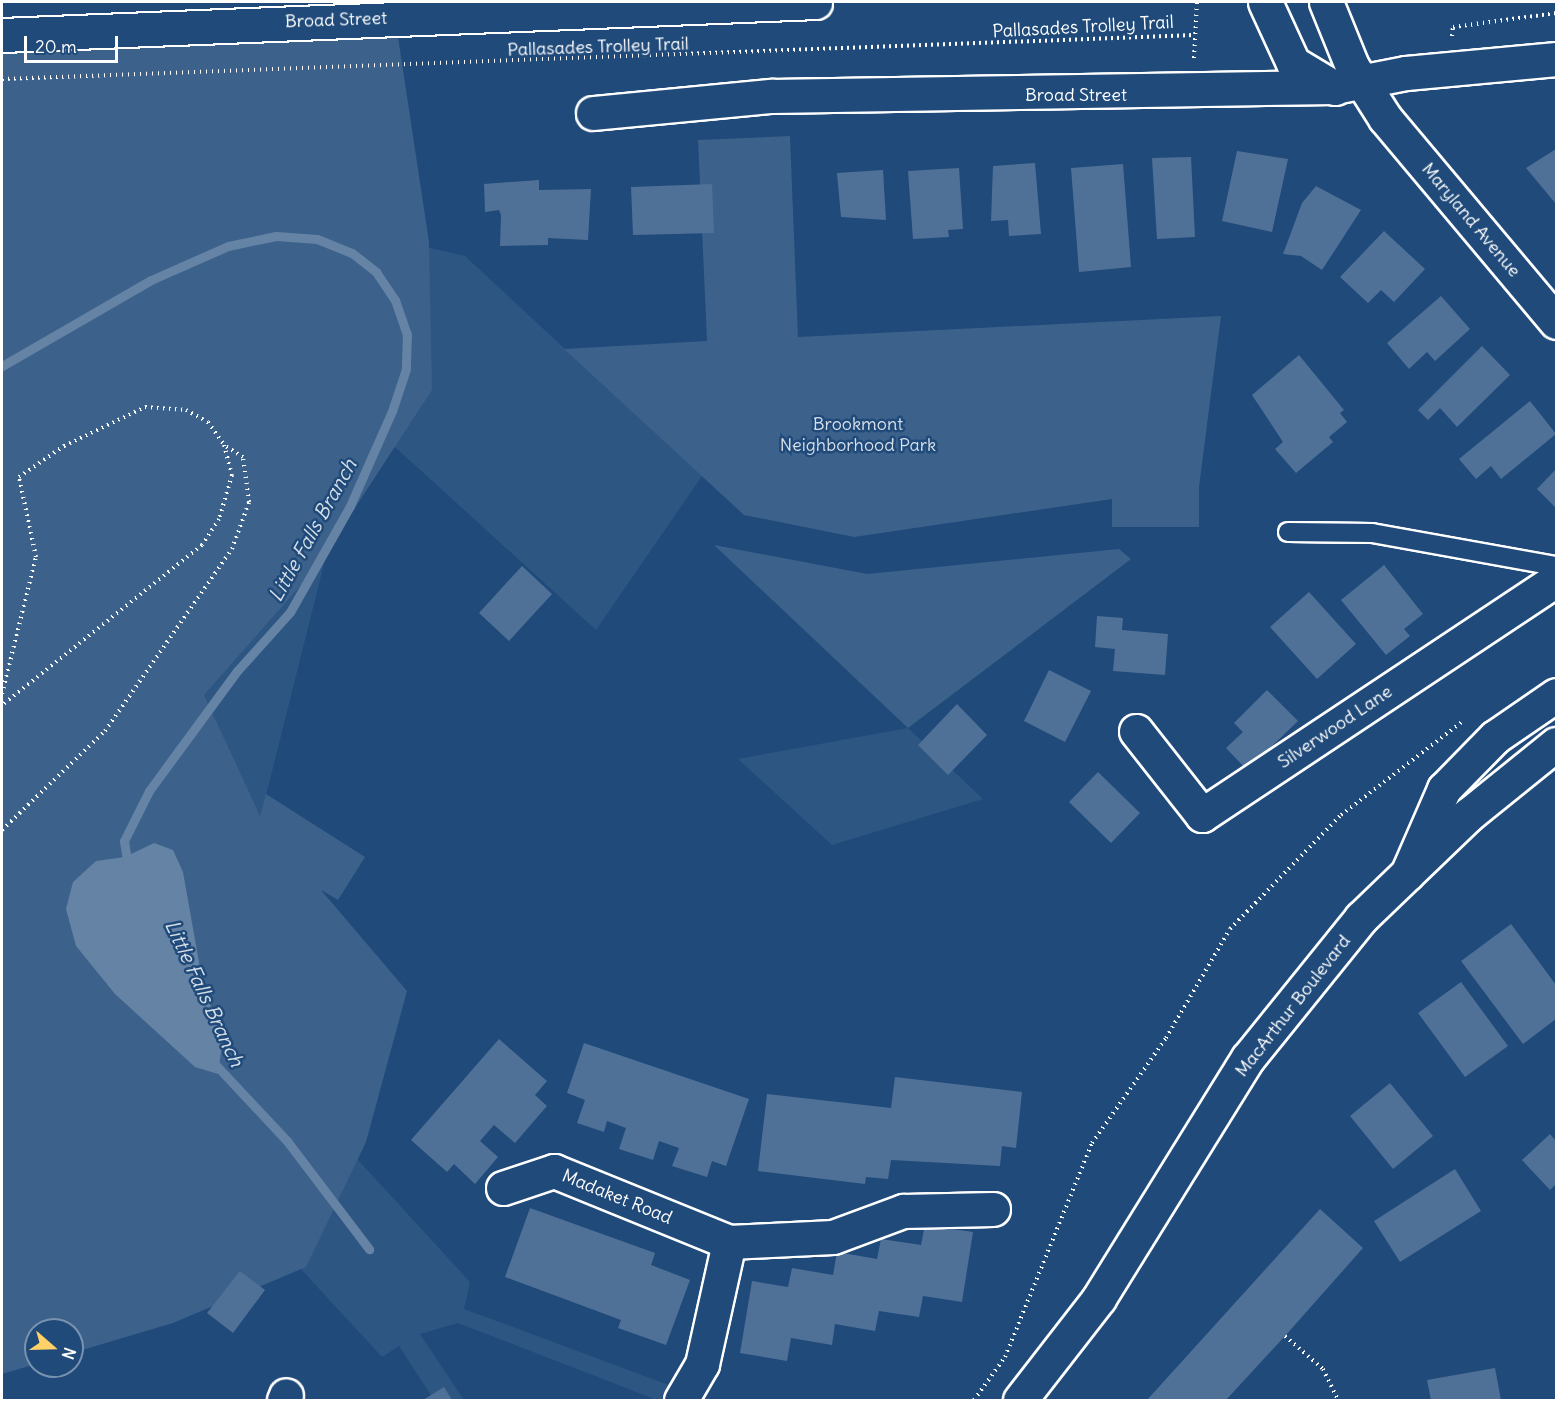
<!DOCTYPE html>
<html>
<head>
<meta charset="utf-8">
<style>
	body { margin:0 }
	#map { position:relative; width:1558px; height:1402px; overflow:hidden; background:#1f4a7a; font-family:Delius,sans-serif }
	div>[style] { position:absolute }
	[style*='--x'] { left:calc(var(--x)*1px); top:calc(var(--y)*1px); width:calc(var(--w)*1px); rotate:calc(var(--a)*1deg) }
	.built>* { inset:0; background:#2e5683 }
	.green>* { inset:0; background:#3c618b }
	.water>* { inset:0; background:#6583a4 }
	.stream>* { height:9px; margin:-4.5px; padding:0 4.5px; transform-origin:4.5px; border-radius:4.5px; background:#6583a4 }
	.building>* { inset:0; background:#507197 }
	.path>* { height:4px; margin-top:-2px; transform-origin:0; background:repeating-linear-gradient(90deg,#fff 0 1.5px,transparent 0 6px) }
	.roads { filter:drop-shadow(2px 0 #fff) drop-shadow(-2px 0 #fff) drop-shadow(0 2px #fff) drop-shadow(0 -2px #fff) }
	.lane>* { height:18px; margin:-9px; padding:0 9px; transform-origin:9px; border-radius:9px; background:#1f4a7a }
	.street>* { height:33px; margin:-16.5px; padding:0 16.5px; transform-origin:16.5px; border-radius:16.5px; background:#1f4a7a }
	.secondary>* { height:33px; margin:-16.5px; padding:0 16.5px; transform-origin:16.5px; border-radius:16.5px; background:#1f4a7a }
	span { translate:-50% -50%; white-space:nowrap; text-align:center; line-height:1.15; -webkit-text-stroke:5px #1f4a7a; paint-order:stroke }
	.street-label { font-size:18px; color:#fff }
	.park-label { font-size:18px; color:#d8dfe8 }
	.water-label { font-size:20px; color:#d8e0e8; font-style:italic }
	.frame { position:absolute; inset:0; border:3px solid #fff; pointer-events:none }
	.north { position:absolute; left:24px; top:1318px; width:60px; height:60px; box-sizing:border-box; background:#1f4a7a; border:2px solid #7992af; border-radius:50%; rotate:110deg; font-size:16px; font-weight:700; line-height:24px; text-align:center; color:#fff }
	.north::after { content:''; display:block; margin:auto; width:21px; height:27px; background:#ffd166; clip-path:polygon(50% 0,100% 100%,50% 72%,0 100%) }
	.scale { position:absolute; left:24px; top:36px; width:94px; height:27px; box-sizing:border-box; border:3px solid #fff; border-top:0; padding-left:8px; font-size:18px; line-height:21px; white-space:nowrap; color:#fff; -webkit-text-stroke:4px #1f4a7a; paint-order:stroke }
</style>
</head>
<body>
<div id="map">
	<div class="built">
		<div style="clip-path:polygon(292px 216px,465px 256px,702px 476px,596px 630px,361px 416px,214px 1003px,470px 1282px,464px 1309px,709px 1400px,657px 1400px,458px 1323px,420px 1334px,464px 1400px,434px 1400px,399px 1346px,382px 1357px,170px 1127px,2px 361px)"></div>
		<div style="clip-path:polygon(908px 728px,983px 799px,832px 845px,738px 759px)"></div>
	</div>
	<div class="green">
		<div style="clip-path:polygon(395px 17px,429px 242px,432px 390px,315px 569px,204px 695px,260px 816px,266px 794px,365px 857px,338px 900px,321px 890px,407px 991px,366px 1142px,306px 1267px,173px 1323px,72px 1353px,72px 1330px,36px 1330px,36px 1364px,2px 1374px,2px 35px)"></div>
		<div style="clip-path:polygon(790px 136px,798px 337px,1221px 316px,1199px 487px,1199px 527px,1112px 527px,1112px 499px,854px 537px,744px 515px,564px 349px,707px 341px,698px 140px)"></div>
		<div style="clip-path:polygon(714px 545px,867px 574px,1119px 549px,1131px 559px,908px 728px)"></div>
	</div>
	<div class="water">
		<div style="clip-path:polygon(154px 843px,173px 850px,183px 872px,205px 996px,224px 1030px,218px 1074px,195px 1067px,115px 994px,76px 946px,66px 909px,73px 882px,96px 861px,125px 857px)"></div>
	</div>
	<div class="stream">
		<div style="--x:2;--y:366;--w:172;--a:-30"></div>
		<div style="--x:151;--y:280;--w:84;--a:-23.8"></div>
		<div style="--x:228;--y:246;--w:49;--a:-11.8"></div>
		<div style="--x:276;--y:236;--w:41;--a:4.2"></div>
		<div style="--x:317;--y:239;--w:38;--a:22"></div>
		<div style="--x:352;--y:253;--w:31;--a:38"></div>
		<div style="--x:376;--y:272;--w:34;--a:56"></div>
		<div style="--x:395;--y:300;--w:36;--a:71"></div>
		<div style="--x:407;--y:334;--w:35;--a:92"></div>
		<div style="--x:406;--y:369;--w:44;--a:108.4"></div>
		<div style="--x:392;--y:411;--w:104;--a:113.9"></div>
		<div style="--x:350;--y:506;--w:122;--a:119.5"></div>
		<div style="--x:290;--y:612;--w:79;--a:131.9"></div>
		<div style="--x:237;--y:671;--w:149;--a:126.3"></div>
		<div style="--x:149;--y:791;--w:56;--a:116.6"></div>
		<div style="--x:124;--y:841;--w:25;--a:81"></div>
		<div style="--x:214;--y:1063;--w:107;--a:46.9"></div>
		<div style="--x:287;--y:1141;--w:136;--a:52.8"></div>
	</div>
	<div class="building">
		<div style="clip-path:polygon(1556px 149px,1556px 204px,1526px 168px)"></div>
		<div style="clip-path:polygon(1237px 151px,1288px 159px,1272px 232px,1222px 221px)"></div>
		<div style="clip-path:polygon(1191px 157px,1195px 237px,1157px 239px,1152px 158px)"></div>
		<div style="clip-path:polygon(1035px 163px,1041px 234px,1009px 236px,1008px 220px,991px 221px,993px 166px)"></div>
		<div style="clip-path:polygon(1123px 164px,1131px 267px,1079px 272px,1071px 168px)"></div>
		<div style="clip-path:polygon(959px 168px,963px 229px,948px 230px,949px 237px,913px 239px,908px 171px)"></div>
		<div style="clip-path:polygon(883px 170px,886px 220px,841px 217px,837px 173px)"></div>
		<div style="clip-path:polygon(539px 180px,539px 190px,591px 189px,588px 240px,548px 238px,548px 245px,500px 246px,501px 215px,499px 210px,485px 212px,484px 184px)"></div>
		<div style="clip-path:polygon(712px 184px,714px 233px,633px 235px,631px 187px)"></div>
		<div style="clip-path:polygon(1316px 186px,1361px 210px,1322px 270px,1301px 256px,1283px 254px,1302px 203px)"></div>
		<div style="clip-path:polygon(1384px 231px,1425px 269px,1394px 302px,1381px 290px,1368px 303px,1340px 277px)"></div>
		<div style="clip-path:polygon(1441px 296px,1470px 329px,1435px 361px,1427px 352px,1409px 369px,1387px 343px)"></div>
		<div style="clip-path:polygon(1482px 346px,1510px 375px,1457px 427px,1440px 408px,1428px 420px,1418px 410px)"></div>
		<div style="clip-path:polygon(1299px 355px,1344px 410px,1340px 413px,1347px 422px,1329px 437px,1333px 442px,1296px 473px,1275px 449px,1283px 442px,1252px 395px)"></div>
		<div style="clip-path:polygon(1530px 401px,1556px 434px,1501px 479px,1491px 466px,1476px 479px,1459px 459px)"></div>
		<div style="clip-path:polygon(1556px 469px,1556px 508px,1537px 489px)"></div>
		<div style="clip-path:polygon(1384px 565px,1423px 614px,1404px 629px,1410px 636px,1386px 655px,1341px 600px)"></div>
		<div style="clip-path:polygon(522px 566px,552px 594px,509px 641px,479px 613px)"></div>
		<div style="clip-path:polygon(1309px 592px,1356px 644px,1317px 679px,1270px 627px)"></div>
		<div style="clip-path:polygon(1097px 616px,1123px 618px,1122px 630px,1168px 634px,1165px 675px,1113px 671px,1115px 649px,1095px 647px)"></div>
		<div style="clip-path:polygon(1049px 670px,1091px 691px,1065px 742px,1024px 721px)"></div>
		<div style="clip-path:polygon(1267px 690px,1298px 721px,1247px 770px,1226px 748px,1243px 732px,1234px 723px)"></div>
		<div style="clip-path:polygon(957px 704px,987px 735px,948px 775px,918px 745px)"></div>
		<div style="clip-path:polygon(1098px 772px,1140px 813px,1111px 843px,1069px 802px)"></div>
		<div style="clip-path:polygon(1511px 924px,1556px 985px,1556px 1019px,1523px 1044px,1461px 961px)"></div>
		<div style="clip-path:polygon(1461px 982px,1508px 1046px,1465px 1077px,1418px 1013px)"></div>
		<div style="clip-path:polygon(499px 1039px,547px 1081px,535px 1095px,547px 1106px,515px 1143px,494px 1125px,480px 1141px,498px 1157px,475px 1184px,454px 1164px,447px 1172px,411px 1140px)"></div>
		<div style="clip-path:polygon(584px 1043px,749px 1099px,726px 1166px,712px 1161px,707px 1177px,672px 1166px,679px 1148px,659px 1141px,653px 1160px,619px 1149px,626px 1128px,607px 1121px,604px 1132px,577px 1123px,585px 1100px,567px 1093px)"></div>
		<div style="clip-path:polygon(895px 1077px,1022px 1092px,1016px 1148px,1002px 1146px,1000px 1166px,891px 1160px,888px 1179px,866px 1177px,865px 1184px,758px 1171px,767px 1094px,891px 1108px)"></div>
		<div style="clip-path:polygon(1390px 1083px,1433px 1136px,1393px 1169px,1350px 1116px)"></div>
		<div style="clip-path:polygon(1550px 1134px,1556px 1141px,1556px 1184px,1550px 1190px,1522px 1160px)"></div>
		<div style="clip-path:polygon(1455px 1169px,1481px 1211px,1400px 1262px,1374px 1221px)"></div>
		<div style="clip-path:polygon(530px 1208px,655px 1253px,651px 1265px,690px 1280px,666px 1345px,618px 1328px,621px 1320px,505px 1277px)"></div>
		<div style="clip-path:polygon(1320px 1209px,1363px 1248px,1285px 1336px,1226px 1400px,1147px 1400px)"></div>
		<div style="clip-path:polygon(925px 1225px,973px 1232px,962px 1302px,923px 1296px,919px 1317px,879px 1311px,875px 1331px,835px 1324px,832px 1345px,791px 1338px,787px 1361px,740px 1353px,752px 1281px,788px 1287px,792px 1268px,833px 1275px,837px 1252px,877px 1259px,881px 1239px,921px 1245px)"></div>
		<div style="clip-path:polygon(240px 1271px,265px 1290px,233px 1333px,207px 1313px)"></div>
		<div style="clip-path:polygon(1495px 1368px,1501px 1400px,1431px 1400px,1427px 1380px)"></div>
		<div style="clip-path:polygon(444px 1387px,452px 1400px,423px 1400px)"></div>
	</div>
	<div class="path">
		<div style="--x:1452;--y:36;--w:9;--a:-84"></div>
		<div style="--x:1453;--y:27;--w:104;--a:-7.7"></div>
		<div style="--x:1194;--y:58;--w:56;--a:-86.9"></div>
		<div style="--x:2;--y:79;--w:1193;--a:-2.11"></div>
		<div style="--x:2;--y:694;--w:141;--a:-76.1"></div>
		<div style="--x:36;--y:557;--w:82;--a:-102"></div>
		<div style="--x:19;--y:477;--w:55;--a:-34.6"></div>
		<div style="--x:64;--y:446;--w:90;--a:-25.7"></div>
		<div style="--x:145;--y:407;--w:41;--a:4.2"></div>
		<div style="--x:186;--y:410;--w:25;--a:29"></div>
		<div style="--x:208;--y:422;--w:28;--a:55"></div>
		<div style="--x:224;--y:445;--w:31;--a:75"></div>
		<div style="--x:232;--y:475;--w:46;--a:106.5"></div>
		<div style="--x:219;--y:519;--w:31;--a:123"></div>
		<div style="--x:202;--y:545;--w:256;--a:141.3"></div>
		<div style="--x:2;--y:830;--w:143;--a:-43.9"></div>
		<div style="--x:105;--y:731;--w:222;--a:-55.1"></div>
		<div style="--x:232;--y:549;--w:50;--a:-70.1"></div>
		<div style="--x:249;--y:502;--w:45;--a:-97.6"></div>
		<div style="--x:243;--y:457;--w:22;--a:-148"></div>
		<div style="--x:1285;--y:1336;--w:50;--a:41"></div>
		<div style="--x:1323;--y:1369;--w:34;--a:64"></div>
		<div style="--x:974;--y:1400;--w:53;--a:-54.2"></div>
		<div style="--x:1005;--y:1357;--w:231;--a:-67.9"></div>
		<div style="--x:1092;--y:1143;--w:128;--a:-54.8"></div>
		<div style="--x:1166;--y:1038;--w:126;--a:-59.6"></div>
		<div style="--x:1230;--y:929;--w:159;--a:-45.8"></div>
		<div style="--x:1341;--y:815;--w:154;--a:-37.6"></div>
	</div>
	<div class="roads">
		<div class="lane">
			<div style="--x:1288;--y:532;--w:84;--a:0.7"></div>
			<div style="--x:1372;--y:533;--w:187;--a:10.2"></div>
		</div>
		<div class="street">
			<div style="--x:1265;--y:2;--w:67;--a:65.3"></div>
			<div style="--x:1293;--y:63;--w:49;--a:30.8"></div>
			<div style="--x:1326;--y:2;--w:69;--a:67.9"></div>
			<div style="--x:1352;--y:66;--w:62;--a:57.6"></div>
			<div style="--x:1385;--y:118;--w:266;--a:50"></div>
			<div style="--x:2;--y:35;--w:814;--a:-2.32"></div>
			<div style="--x:593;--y:113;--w:179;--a:-5.5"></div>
			<div style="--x:771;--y:96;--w:563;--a:-0.92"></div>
			<div style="--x:1334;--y:87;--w:73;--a:-11"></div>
			<div style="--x:1406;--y:73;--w:151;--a:-5.3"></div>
			<div style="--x:1136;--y:731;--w:107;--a:51.8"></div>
			<div style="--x:1202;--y:815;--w:425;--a:-33.6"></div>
			<div style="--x:1407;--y:874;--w:93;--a:-66.5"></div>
			<div style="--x:1444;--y:789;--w:73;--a:-45.6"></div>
			<div style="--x:1495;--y:737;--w:74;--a:-34.5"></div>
			<div style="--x:503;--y:1188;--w:54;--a:-18.4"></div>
			<div style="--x:554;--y:1171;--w:189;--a:22.1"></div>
			<div style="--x:729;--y:1242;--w:104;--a:-2.8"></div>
			<div style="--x:833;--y:1237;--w:75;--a:-20.4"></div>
			<div style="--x:903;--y:1211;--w:90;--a:-1.3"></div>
			<div style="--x:284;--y:1400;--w:5;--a:-68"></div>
			<div style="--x:681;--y:1400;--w:42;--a:-59.7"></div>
			<div style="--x:702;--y:1364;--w:125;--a:-77.5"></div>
		</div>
		<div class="secondary">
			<div style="--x:1020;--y:1400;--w:129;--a:-52.2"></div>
			<div style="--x:1099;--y:1298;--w:282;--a:-58.2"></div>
			<div style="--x:1248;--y:1058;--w:180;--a:-51.1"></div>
			<div style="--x:1361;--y:918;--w:149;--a:-43.9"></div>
			<div style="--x:1468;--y:815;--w:113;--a:-38.9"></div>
		</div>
	</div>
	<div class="street-label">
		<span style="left:336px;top:20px;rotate:-2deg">Broad Street</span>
		<span style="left:1083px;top:27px;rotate:-3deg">Pallasades Trolley Trail</span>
		<span style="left:598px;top:47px;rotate:-2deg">Pallasades Trolley Trail</span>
		<span style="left:1076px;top:95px">Broad Street</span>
		<span style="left:1471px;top:220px;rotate:50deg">Maryland Avenue</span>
		<span style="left:1335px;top:727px;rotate:-34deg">Silverwood Lane</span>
		<span style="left:1293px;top:1006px;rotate:-52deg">MacArthur Boulevard</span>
		<span style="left:617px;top:1197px;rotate:22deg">Madaket Road</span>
	</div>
	<div class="park-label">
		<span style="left:858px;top:435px">Brookmont<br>Neighborhood Park</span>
	</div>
	<div class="water-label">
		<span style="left:312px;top:530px;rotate:-61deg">Little Falls Branch</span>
		<span style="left:205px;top:993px;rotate:65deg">Little Falls Branch</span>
	</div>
	<div class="frame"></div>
	<div class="north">N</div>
	<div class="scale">20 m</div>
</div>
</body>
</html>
